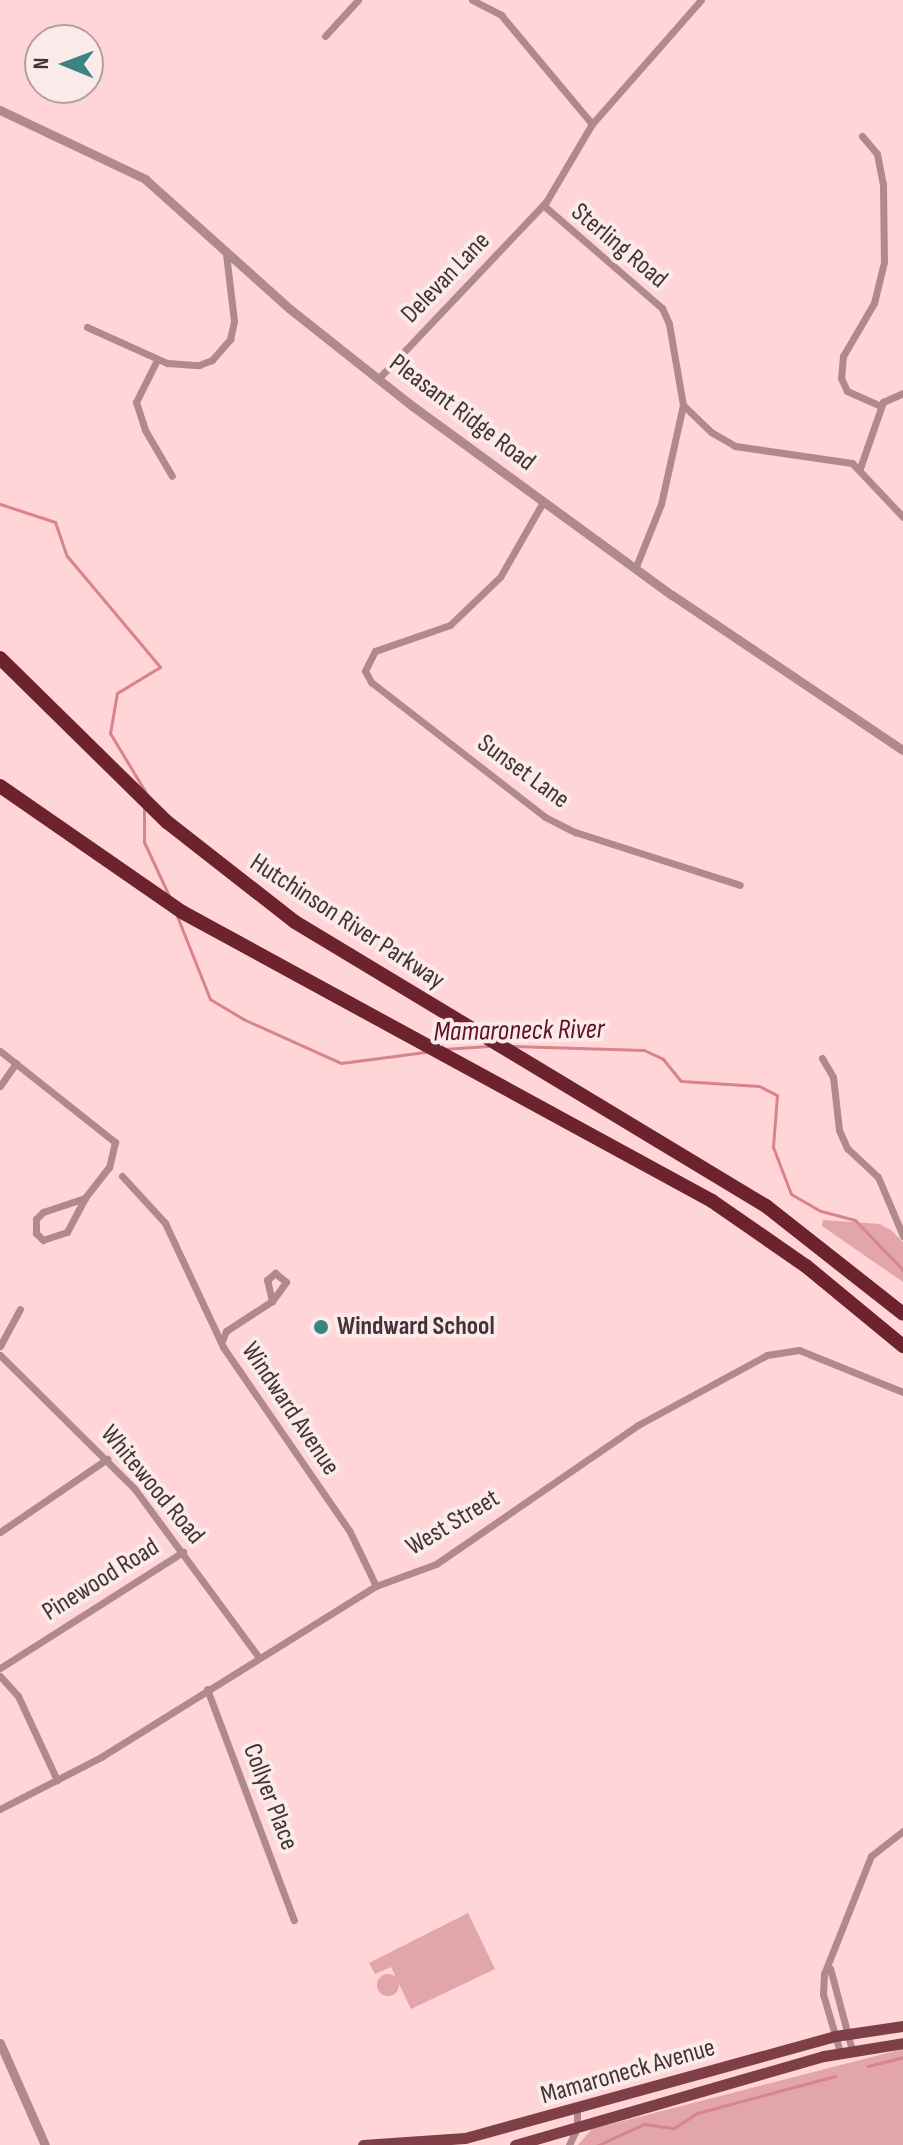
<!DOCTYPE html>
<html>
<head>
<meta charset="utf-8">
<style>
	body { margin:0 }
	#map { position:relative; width:903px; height:2145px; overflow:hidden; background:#ffd5d7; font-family:"Sofia Sans Condensed",sans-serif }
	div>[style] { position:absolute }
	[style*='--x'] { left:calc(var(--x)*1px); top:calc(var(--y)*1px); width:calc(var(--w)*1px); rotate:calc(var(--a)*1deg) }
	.green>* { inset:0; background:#e2a5a9 }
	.round { border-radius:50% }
	.stream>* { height:3px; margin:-1.5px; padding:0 1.5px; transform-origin:1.5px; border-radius:1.5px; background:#d8848b }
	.minor>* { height:7px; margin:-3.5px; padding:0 3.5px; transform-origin:3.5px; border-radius:3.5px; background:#af898b }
	.tertiary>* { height:9px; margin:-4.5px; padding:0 4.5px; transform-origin:4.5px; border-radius:4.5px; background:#af898b }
	.primary>* { height:11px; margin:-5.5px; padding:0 5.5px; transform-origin:5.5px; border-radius:5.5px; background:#7f3f46 }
	.motorway>* { height:14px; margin:-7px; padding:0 7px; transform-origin:7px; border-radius:7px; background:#6c232e }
	.dots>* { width:22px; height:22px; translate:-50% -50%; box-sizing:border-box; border:4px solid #fbeaea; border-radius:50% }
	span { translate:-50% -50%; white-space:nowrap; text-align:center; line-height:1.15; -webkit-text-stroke:8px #fbeaea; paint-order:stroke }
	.street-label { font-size:26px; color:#433334 }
	.poi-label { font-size:26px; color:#433334; font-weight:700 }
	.left { translate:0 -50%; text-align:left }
	.water-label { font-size:28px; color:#5e1222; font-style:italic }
	.north { position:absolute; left:24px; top:24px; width:80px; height:80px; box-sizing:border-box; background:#fbeaea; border:2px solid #b1a1a1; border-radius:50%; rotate:271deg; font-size:22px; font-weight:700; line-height:32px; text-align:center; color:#433334 }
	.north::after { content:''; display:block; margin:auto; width:28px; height:36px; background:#3c8481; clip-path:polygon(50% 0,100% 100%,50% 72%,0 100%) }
</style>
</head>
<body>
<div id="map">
	<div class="green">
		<div style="clip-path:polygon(823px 1220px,880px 1224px,892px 1231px,903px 1242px,903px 1282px,822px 1226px)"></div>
		<div style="clip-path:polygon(468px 1913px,495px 1969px,411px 2009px,391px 1967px,375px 1974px,369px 1963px)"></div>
		<div class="round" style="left:377px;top:1974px;width:22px;height:22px"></div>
		<div style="clip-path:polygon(903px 2049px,903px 2145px,578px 2145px,592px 2129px)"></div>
	</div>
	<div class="stream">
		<div style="--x:0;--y:504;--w:58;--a:18.1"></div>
		<div style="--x:55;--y:522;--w:36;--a:71"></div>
		<div style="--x:67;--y:556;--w:145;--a:50"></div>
		<div style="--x:160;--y:667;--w:50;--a:148.8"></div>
		<div style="--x:117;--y:693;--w:41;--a:99.9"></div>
		<div style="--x:110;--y:733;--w:70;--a:59"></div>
		<div style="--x:144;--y:808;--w:34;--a:90"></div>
		<div style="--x:144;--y:842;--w:62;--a:65.1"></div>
		<div style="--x:177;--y:916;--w:89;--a:68.3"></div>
		<div style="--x:210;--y:999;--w:39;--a:31"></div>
		<div style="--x:243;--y:1019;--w:107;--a:24.2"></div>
		<div style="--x:341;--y:1063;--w:85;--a:-7.5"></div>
		<div style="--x:512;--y:1046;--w:132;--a:1.7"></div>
		<div style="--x:644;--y:1050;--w:21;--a:25"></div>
		<div style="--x:663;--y:1059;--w:28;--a:51"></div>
		<div style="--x:681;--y:1081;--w:78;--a:3.7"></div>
		<div style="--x:759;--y:1086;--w:20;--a:27"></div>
		<div style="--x:777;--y:1095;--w:52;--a:94.4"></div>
		<div style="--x:773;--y:1147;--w:50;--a:69"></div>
		<div style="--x:791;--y:1194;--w:34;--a:30"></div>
		<div style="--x:821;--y:1211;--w:35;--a:15"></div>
		<div style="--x:855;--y:1220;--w:69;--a:46.2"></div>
		<div style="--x:444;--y:1049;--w:44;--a:-3.9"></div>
		<div style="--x:868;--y:2066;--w:36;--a:-14"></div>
		<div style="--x:598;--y:2145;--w:51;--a:-24.5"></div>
		<div style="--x:644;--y:2124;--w:30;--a:8"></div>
		<div style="--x:674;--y:2128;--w:27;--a:-33"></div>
		<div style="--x:697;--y:2113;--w:143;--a:-15"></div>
	</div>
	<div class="minor">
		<div style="--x:472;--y:0;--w:33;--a:27"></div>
		<div style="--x:501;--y:15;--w:142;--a:50.1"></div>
		<div style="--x:325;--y:36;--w:49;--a:-47.5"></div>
		<div style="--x:862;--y:136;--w:23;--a:50"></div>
		<div style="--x:877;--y:154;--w:31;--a:79"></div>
		<div style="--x:883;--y:184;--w:78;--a:89.3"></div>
		<div style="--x:884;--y:262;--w:42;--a:103.7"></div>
		<div style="--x:874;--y:303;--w:61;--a:120.3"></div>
		<div style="--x:843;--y:356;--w:22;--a:95"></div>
		<div style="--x:841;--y:378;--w:14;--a:65"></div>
		<div style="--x:847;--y:391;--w:37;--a:24"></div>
		<div style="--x:543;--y:205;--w:157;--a:40.9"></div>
		<div style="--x:662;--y:308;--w:17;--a:66"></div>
		<div style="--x:669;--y:324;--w:82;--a:80.2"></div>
		<div style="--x:683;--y:405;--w:101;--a:102.5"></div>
		<div style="--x:661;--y:504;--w:70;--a:111.8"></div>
		<div style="--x:87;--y:327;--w:88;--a:24.2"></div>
		<div style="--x:167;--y:363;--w:32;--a:4"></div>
		<div style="--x:199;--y:365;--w:14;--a:-21"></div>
		<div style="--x:212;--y:360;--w:28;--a:-49"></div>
		<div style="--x:230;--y:339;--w:18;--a:-77"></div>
		<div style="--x:234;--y:321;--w:67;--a:-96.8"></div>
		<div style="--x:157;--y:360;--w:47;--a:116.6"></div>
		<div style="--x:136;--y:402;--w:29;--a:72"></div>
		<div style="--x:145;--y:430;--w:53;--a:59.6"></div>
		<div style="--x:378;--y:379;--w:244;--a:-46.5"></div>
		<div style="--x:546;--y:202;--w:91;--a:-59.5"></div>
		<div style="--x:592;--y:124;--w:165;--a:-48.7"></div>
		<div style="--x:683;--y:405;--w:39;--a:44"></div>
		<div style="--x:711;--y:432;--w:28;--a:30"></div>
		<div style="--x:735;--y:446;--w:118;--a:8.3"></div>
		<div style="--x:852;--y:463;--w:74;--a:46.6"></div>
		<div style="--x:860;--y:468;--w:70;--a:-70.8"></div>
		<div style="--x:883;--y:402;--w:22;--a:-24"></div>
		<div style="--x:543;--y:502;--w:86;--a:119.8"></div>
		<div style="--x:500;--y:577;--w:69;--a:136.2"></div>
		<div style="--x:450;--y:625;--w:79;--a:160.9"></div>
		<div style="--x:375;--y:651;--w:22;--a:117"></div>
		<div style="--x:365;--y:671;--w:13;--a:61"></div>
		<div style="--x:371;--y:682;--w:220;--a:37.8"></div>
		<div style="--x:545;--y:817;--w:34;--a:27"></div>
		<div style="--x:575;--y:832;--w:173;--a:17.8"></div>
		<div style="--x:0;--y:1051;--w:147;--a:38.4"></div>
		<div style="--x:115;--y:1142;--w:26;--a:103"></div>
		<div style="--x:109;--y:1167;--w:39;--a:128"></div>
		<div style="--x:822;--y:1058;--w:22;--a:60"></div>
		<div style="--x:833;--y:1077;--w:53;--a:83.5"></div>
		<div style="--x:839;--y:1130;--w:20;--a:66"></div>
		<div style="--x:847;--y:1148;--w:42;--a:43.1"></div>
		<div style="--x:878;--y:1177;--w:64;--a:67"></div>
		<div style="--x:0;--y:1086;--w:28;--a:-55"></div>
		<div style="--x:122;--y:1176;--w:64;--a:47.5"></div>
		<div style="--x:165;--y:1223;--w:137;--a:64.9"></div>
		<div style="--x:223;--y:1347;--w:224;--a:55.5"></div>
		<div style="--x:350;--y:1532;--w:60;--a:64.3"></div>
		<div style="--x:85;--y:1198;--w:38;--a:118"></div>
		<div style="--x:67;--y:1232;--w:25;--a:162"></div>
		<div style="--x:43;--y:1240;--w:10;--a:-135"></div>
		<div style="--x:36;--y:1233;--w:14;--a:-90"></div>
		<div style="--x:36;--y:1219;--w:10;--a:-45"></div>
		<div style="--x:43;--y:1212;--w:44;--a:-18.4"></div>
		<div style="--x:275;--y:1273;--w:14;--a:39"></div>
		<div style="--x:286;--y:1282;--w:24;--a:126"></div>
		<div style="--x:272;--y:1301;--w:22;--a:-103"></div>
		<div style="--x:267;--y:1280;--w:11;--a:-41"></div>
		<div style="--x:222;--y:1341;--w:11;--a:-68"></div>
		<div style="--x:226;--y:1331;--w:55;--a:-33.1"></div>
		<div style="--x:0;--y:1346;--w:42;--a:-61.6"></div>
		<div style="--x:0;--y:1355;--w:189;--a:44.8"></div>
		<div style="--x:134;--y:1488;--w:209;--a:53.6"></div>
		<div style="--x:0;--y:1532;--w:130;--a:-34.3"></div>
		<div style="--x:0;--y:1668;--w:217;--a:-32.4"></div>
		<div style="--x:0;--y:1676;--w:27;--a:48"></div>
		<div style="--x:18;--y:1696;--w:93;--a:65.1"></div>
		<div style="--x:207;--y:1689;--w:247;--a:69.4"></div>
		<div style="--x:0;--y:1809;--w:114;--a:-27.2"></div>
		<div style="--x:101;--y:1757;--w:324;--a:-31.9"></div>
		<div style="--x:376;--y:1586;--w:64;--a:-20.1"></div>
		<div style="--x:436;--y:1564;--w:245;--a:-34.5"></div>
		<div style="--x:638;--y:1425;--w:147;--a:-28.5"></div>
		<div style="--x:767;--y:1355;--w:32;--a:-9"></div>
		<div style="--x:799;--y:1350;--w:112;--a:22"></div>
		<div style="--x:830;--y:1968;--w:85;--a:75"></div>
		<div style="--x:840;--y:2052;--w:60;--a:-106.3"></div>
		<div style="--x:823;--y:1994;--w:20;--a:-87"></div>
		<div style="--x:824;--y:1974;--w:127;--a:-68.3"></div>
		<div style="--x:871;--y:1856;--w:41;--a:-38"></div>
		<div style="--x:569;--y:2145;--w:19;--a:-65"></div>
		<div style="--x:577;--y:2128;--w:18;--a:-90"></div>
	</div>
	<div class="tertiary">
		<div style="--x:0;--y:110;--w:161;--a:25.4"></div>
		<div style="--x:145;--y:179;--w:195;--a:41.9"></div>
		<div style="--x:290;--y:309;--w:154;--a:38.4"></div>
		<div style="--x:411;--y:405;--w:323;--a:36.1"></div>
		<div style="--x:672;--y:595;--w:278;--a:33.9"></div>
		<div style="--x:0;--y:2043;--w:111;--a:66.2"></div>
	</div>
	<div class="primary">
		<div style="--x:363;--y:2145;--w:102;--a:-3.9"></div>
		<div style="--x:465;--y:2138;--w:384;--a:-15.4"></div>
		<div style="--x:835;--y:2036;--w:69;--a:-8.4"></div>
		<div style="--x:515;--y:2145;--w:322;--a:-16.1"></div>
		<div style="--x:824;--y:2056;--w:80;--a:-9.3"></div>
	</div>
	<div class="motorway">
		<div style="--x:0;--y:658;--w:234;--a:44.5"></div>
		<div style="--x:167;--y:822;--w:162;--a:38"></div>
		<div style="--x:295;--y:922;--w:550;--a:31.09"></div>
		<div style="--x:766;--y:1206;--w:174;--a:38.2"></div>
		<div style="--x:0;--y:786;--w:221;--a:34.7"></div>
		<div style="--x:182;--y:912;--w:604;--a:28.6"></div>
		<div style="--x:712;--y:1201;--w:114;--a:34.7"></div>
		<div style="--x:806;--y:1266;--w:126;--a:39.5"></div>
	</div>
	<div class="dots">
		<div style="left:321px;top:1327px;background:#3c8481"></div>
	</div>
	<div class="street-label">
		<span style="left:619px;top:246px;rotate:40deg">Sterling Road</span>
		<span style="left:446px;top:278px;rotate:-46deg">Delevan Lane</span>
		<span style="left:462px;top:413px;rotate:37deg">Pleasant Ridge Road</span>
		<span style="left:523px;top:772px;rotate:36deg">Sunset Lane</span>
		<span style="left:347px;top:922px;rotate:33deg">Hutchinson River Parkway</span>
		<span style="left:290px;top:1409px;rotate:56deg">Windward Avenue</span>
		<span style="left:152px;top:1485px;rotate:50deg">Whitewood Road</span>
		<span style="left:453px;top:1523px;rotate:-31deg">West Street</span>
		<span style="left:101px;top:1580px;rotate:-32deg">Pinewood Road</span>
		<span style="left:270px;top:1797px;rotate:69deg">Collyer Place</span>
		<span style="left:628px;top:2072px;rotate:-16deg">Mamaroneck Avenue</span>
	</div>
	<div class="poi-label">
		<span class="left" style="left:337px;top:1327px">Windward School</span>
	</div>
	<div class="water-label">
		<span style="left:519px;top:1031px;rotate:-1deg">Mamaroneck River</span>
	</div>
	<div class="north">N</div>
</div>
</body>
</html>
